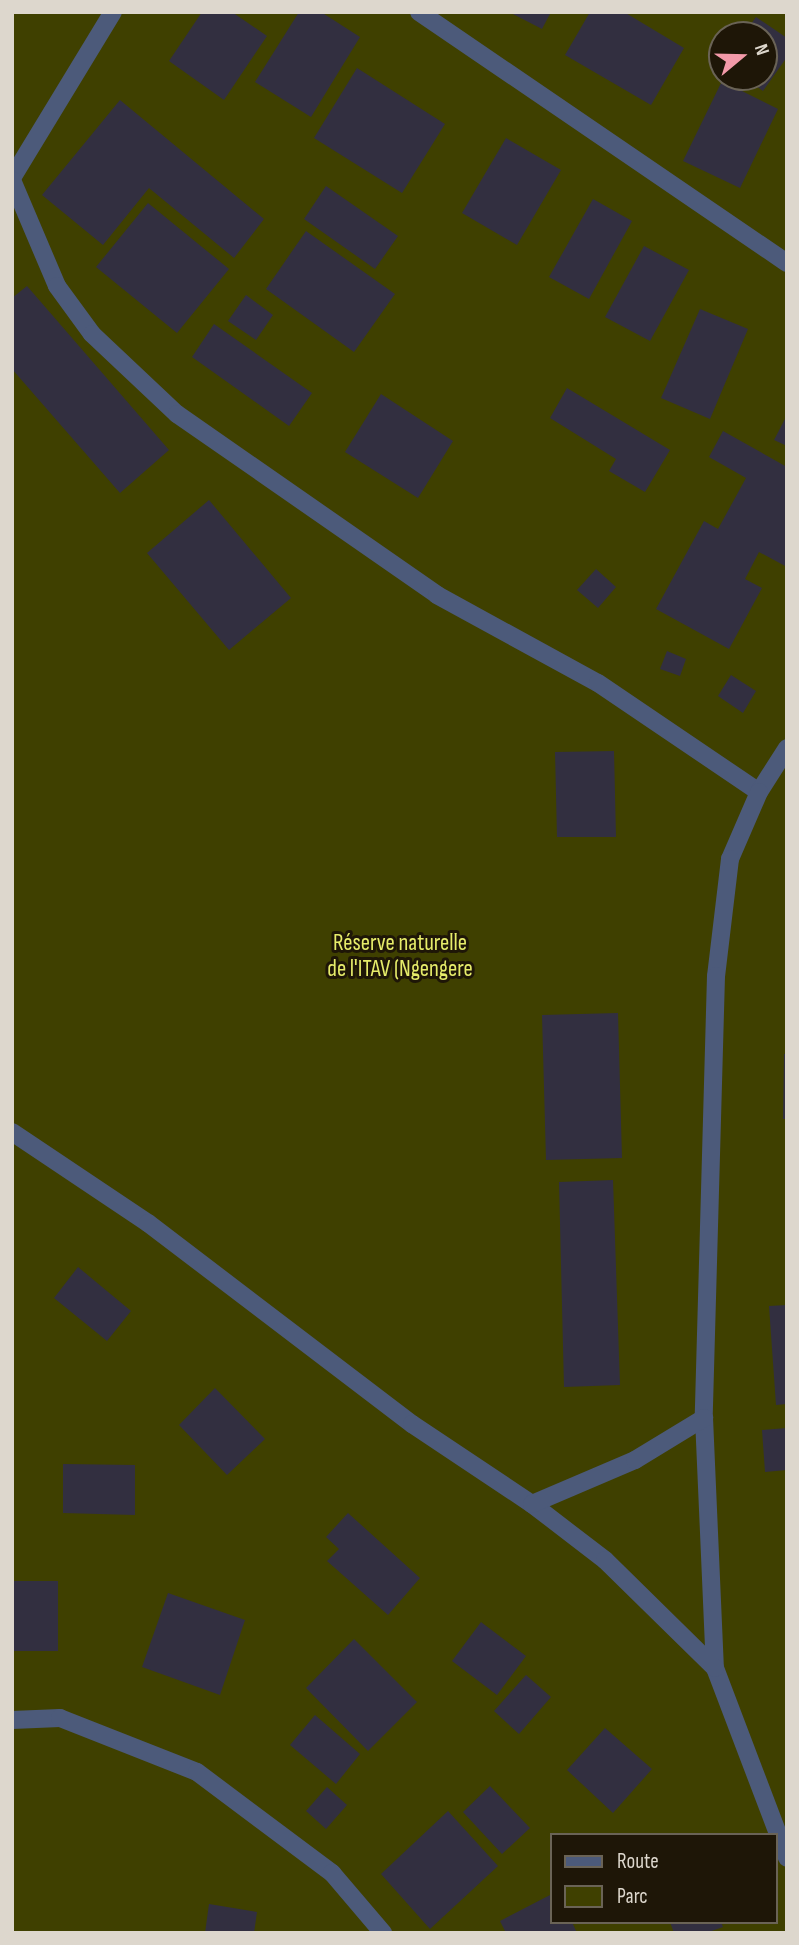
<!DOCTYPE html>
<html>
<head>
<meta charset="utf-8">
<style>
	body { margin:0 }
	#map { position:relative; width:799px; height:1945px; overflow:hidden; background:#281f10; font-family:"Sofia Sans Condensed",sans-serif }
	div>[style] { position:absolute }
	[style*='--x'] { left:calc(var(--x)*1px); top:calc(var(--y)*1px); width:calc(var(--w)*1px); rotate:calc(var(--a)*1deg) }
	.green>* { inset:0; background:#3f4000 }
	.building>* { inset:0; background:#322f40 }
	.minor>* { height:18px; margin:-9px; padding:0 9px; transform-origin:9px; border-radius:9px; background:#4c5a7a }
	span { translate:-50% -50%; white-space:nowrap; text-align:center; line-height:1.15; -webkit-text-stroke:6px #1e1607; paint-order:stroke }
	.park-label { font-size:23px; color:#e6ec6a }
	.frame { position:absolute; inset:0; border:14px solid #ddd7cd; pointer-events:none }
	.legend { position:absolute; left:550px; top:1833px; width:228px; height:91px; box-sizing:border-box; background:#1e1607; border:2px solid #6a6356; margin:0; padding:9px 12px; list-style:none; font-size:21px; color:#ddd7cd }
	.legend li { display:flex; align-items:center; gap:14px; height:35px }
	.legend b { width:35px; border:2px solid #6a6356 }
	.north { position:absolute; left:708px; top:21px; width:70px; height:70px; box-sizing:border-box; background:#1e1607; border:2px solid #6a6356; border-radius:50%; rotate:71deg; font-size:19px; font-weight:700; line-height:28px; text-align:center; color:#ddd7cd }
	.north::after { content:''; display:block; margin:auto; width:24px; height:32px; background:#f39aa9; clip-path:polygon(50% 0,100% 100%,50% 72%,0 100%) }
</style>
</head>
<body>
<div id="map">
	<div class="green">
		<div style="clip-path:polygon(evenodd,12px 12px,787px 12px,787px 1933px,12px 1933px,12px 12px,722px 35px,764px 35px,764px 77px,722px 77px,722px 35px,12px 12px,552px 1835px,776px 1835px,776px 1922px,552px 1922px,552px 1835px)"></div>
	</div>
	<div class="building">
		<div style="clip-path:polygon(202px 12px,232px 12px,267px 36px,224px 100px,169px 61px)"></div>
		<div style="clip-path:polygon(299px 12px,321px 12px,360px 37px,311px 117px,255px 82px)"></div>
		<div style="clip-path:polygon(509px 12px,551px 12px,542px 29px)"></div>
		<div style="clip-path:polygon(590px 12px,624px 12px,684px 48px,651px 105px,565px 55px)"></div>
		<div style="clip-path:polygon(756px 17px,787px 38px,787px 57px,763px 91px,744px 77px,764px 77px,764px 35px,743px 35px)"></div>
		<div style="clip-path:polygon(357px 68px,445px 124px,402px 193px,314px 138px)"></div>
		<div style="clip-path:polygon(722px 81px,778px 109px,740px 188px,683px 161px)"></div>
		<div style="clip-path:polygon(120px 100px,264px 219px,234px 258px,149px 188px,103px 245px,42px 195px)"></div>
		<div style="clip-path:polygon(506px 138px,561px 170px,517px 245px,462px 213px)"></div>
		<div style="clip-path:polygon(326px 186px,398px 236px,375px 269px,304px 219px)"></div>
		<div style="clip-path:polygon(593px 199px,632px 221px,589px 299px,549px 277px)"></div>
		<div style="clip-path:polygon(148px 203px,229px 269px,177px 333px,96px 267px)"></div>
		<div style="clip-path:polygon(306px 231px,395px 294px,354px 352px,266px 289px)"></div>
		<div style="clip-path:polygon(644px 246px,689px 270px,650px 341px,605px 317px)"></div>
		<div style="clip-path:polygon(27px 286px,169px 450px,120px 493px,12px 369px,12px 298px)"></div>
		<div style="clip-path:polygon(246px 295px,273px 315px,256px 340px,228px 321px)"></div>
		<div style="clip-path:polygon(700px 309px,748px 329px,710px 419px,661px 398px)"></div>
		<div style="clip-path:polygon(214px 324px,312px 393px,289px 426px,192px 357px)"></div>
		<div style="clip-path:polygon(567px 388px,670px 450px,645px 492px,609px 471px,616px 459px,550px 418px)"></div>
		<div style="clip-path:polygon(381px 394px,453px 441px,418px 498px,345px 452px)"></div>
		<div style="clip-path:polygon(787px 415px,787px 446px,774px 440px)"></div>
		<div style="clip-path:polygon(723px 431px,787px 467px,787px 567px,759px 552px,745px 579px,762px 588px,729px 649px,656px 609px,704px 521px,718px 529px,746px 478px,709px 457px)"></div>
		<div style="clip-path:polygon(209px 500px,291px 598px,229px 650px,147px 553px)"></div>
		<div style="clip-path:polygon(596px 569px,616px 587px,598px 608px,577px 590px)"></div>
		<div style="clip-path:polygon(667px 651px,686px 659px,680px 676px,660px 669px)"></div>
		<div style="clip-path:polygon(731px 675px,756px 691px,743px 713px,718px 696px)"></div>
		<div style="clip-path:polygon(614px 751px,616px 837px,557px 837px,555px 752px)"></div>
		<div style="clip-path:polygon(618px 1013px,622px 1158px,546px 1160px,542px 1015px)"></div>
		<div style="clip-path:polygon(784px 1054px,787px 1054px,787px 1119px,783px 1119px)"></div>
		<div style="clip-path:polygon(613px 1180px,620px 1385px,564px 1387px,559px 1182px)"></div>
		<div style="clip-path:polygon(78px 1267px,131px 1311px,107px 1341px,54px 1298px)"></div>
		<div style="clip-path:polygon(787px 1305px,787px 1404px,776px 1405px,769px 1306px)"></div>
		<div style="clip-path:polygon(215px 1388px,265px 1439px,227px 1475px,179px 1425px)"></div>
		<div style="clip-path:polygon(787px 1428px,787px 1470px,765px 1472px,762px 1430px)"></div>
		<div style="clip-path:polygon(63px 1464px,135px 1465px,135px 1515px,63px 1513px)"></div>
		<div style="clip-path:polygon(348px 1513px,420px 1578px,388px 1615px,327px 1561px,339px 1549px,326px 1537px)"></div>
		<div style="clip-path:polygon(12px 1581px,58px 1581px,58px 1651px,12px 1651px)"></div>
		<div style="clip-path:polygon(168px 1593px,245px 1620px,220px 1695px,142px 1667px)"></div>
		<div style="clip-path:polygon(481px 1622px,526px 1656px,497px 1695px,452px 1661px)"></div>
		<div style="clip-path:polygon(354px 1639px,417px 1702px,368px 1751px,306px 1688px)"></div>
		<div style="clip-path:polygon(526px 1675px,551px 1697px,519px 1734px,494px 1711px)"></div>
		<div style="clip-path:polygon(315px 1715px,360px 1754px,336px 1784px,290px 1745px)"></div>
		<div style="clip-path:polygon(605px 1728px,652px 1769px,613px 1813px,567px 1770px)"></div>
		<div style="clip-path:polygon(490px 1786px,530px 1828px,502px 1854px,463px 1812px)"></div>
		<div style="clip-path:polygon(327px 1787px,347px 1805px,326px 1829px,306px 1811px)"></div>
		<div style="clip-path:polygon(448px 1811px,498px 1866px,430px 1929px,381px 1874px)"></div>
		<div style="clip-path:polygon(552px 1894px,552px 1922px,572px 1922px,577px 1933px,506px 1933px,500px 1921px)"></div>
		<div style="clip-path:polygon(209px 1904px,257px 1912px,254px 1933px,205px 1933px)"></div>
		<div style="clip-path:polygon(670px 1922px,721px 1922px,723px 1927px,706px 1933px,674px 1933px)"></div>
	</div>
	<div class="minor">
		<div style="--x:419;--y:12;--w:445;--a:34.3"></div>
		<div style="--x:12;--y:178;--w:194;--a:-58.7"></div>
		<div style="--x:12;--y:180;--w:115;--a:67"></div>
		<div style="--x:57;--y:286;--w:59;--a:53.9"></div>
		<div style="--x:92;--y:334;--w:117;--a:43.3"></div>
		<div style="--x:177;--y:414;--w:317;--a:34.8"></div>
		<div style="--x:437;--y:595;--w:183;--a:28.7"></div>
		<div style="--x:598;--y:683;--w:194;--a:34.1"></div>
		<div style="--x:787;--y:748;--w:52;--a:122.5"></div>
		<div style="--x:759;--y:792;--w:73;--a:113.4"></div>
		<div style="--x:730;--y:859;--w:118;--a:96.8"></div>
		<div style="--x:716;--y:976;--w:442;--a:91.6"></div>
		<div style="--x:704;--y:1418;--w:250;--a:87.5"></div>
		<div style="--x:715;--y:1668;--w:203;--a:69.2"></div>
		<div style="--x:12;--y:1132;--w:164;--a:33.8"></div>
		<div style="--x:148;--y:1223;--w:332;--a:37.3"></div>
		<div style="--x:412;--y:1424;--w:144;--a:33.7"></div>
		<div style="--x:532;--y:1504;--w:92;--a:37.5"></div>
		<div style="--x:605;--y:1560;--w:154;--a:44.5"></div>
		<div style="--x:532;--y:1504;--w:112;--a:-23.1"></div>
		<div style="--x:635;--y:1460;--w:81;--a:-31.3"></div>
		<div style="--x:12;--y:1720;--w:48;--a:-2.4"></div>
		<div style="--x:60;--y:1718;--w:147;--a:21.5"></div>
		<div style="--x:197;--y:1772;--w:169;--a:36.8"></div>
		<div style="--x:332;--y:1873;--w:79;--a:49.6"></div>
	</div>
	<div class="park-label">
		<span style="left:400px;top:956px">Réserve naturelle<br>de l'ITAV (Ngengere</span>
	</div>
	<div class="frame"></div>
	<ul class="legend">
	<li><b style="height:9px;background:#4c5a7a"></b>Route</li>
	<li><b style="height:19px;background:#3f4000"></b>Parc</li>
	</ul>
	<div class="north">N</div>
</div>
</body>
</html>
